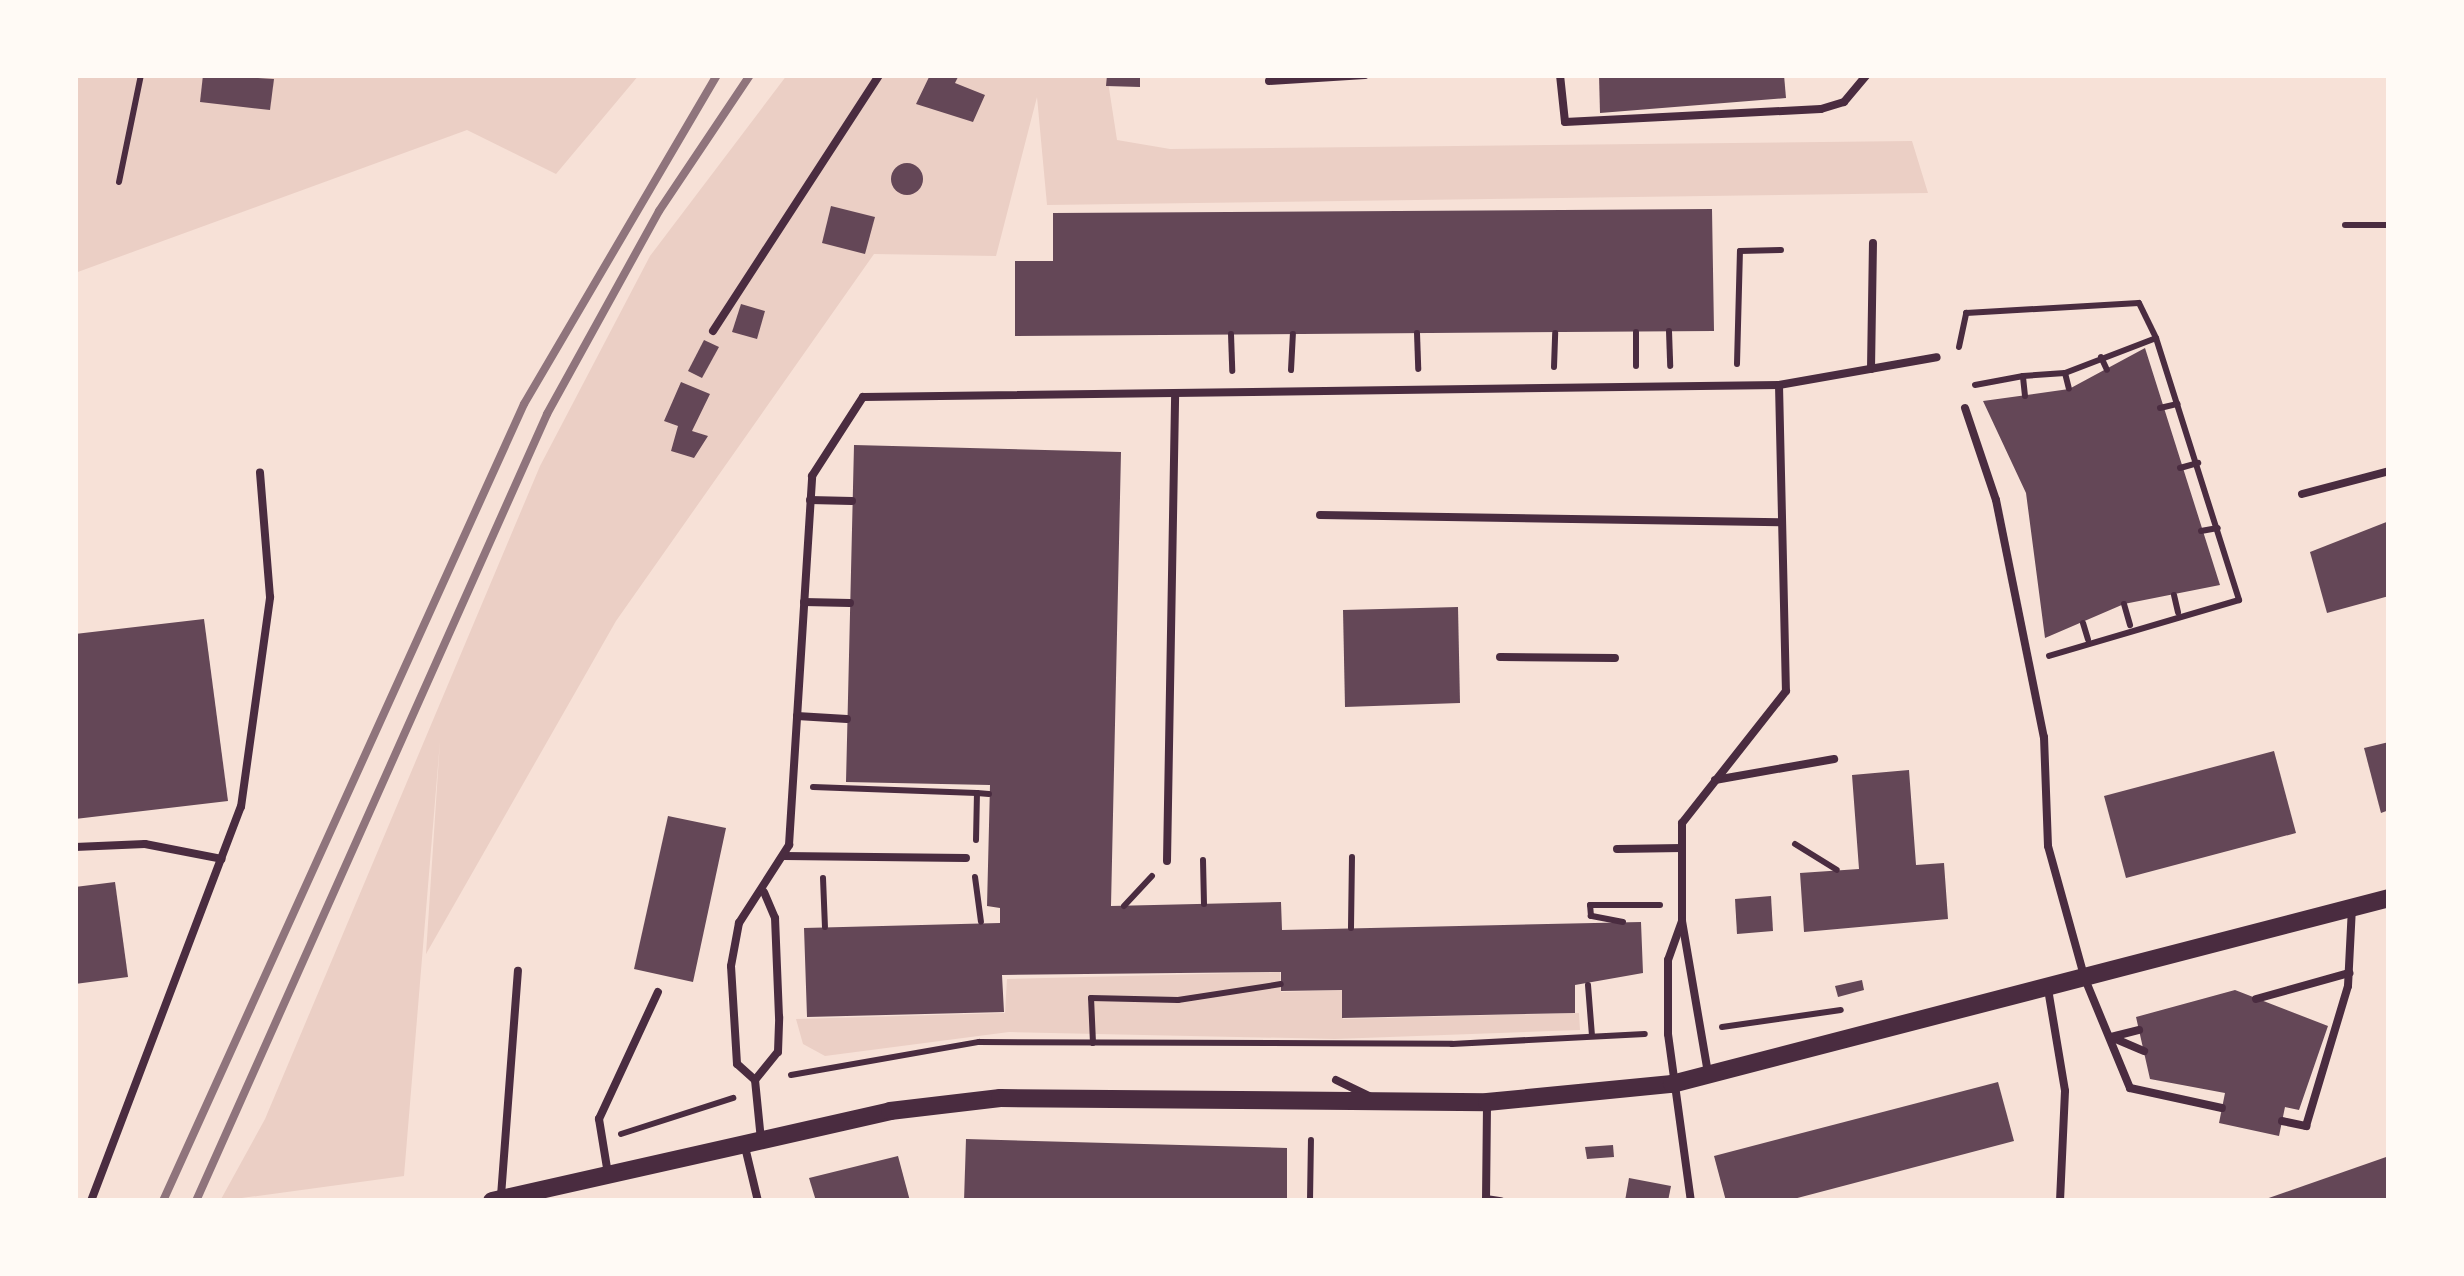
<!DOCTYPE html>
<html>
<head>
<meta charset="utf-8">
<style>
	body { margin:0 }
	#map { position:relative; width:2464px; height:1276px; overflow:hidden; background:#f7e1d7; font-family:Karla,sans-serif }
	div>[style] { position:absolute }
	[style*='--x'] { left:calc(var(--x)*1px); top:calc(var(--y)*1px); width:calc(var(--w)*1px); rotate:calc(var(--a)*1deg) }
	.green>* { inset:0; background:#ebcfc5 }
	.building>* { inset:0; background:#644757 }
	.round { border-radius:50% }
	.path>* { height:6px; margin:-3px; padding:0 3px; transform-origin:3px; border-radius:3px; background:#4a2c40 }
	.service>* { height:8px; margin:-4px; padding:0 4px; transform-origin:4px; border-radius:4px; background:#4a2c40 }
	.tertiary>* { height:18px; margin:-9px; padding:0 9px; transform-origin:9px; border-radius:9px; background:#4a2c40 }
	.rail>* { height:8px; margin:-4px; padding:0 4px; transform-origin:4px; border-radius:4px; background:#8f747c }
	span { translate:-50% -50%; white-space:nowrap; text-align:center; line-height:1.15; -webkit-text-stroke:8px #fffaf5; paint-order:stroke }
	.frame { position:absolute; inset:0; border:78px solid #fffaf5; pointer-events:none }
</style>
</head>
<body>
<div id="map">
	<div class="green">
		<div style="clip-path:polygon(75px 75px,639px 75px,556px 174px,467px 130px,75px 273px)"></div>
		<div style="clip-path:polygon(787px 75px,1107px 75px,1117px 140px,1170px 149px,1912px 141px,1928px 193px,1047px 205px,1037px 97px,996px 256px,874px 254px,616px 621px,426px 954px,440px 741px,404px 1176px,220px 1201px,265px 1119px,540px 466px,650px 256px)"></div>
		<div style="clip-path:polygon(1280px 972px,1281px 992px,1342px 990px,1343px 1019px,1579px 1013px,1580px 1030px,1335px 1039px,1009px 1032px,825px 1056px,803px 1044px,796px 1019px,1005px 1013px,1007px 979px)"></div>
	</div>
	<div class="building">
		<div style="clip-path:polygon(203px 75px,274px 79px,270px 110px,200px 102px)"></div>
		<div style="clip-path:polygon(930px 75px,959px 75px,955px 83px,985px 95px,973px 122px,916px 104px)"></div>
		<div style="clip-path:polygon(1107px 75px,1140px 75px,1140px 87px,1106px 86px)"></div>
		<div style="clip-path:polygon(1599px 75px,1784px 75px,1786px 98px,1600px 113px)"></div>
		<div class="round" style="left:891px;top:163px;width:32px;height:32px"></div>
		<div style="clip-path:polygon(831px 206px,875px 217px,865px 254px,822px 243px)"></div>
		<div style="clip-path:polygon(1712px 209px,1714px 331px,1015px 336px,1015px 261px,1053px 261px,1053px 213px)"></div>
		<div style="clip-path:polygon(741px 304px,765px 311px,757px 339px,732px 332px)"></div>
		<div style="clip-path:polygon(704px 340px,719px 347px,702px 378px,688px 371px)"></div>
		<div style="clip-path:polygon(2145px 348px,2220px 585px,2124px 604px,2045px 638px,2026px 493px,1983px 401px,2069px 389px)"></div>
		<div style="clip-path:polygon(681px 382px,710px 394px,692px 431px,708px 436px,694px 458px,671px 451px,678px 426px,664px 421px)"></div>
		<div style="clip-path:polygon(854px 445px,1121px 452px,1111px 906px,1281px 902px,1282px 930px,1641px 922px,1643px 973px,1575px 985px,1575px 1013px,1342px 1018px,1342px 990px,1281px 991px,1281px 972px,1002px 975px,1004px 1012px,807px 1017px,804px 928px,1000px 923px,1000px 908px,987px 906px,990px 785px,846px 782px)"></div>
		<div style="clip-path:polygon(2389px 521px,2389px 596px,2327px 613px,2310px 552px)"></div>
		<div style="clip-path:polygon(1458px 607px,1460px 703px,1345px 707px,1343px 610px)"></div>
		<div style="clip-path:polygon(204px 619px,228px 801px,75px 819px,75px 634px)"></div>
		<div style="clip-path:polygon(2389px 742px,2389px 810px,2381px 813px,2364px 748px)"></div>
		<div style="clip-path:polygon(2274px 751px,2296px 833px,2126px 878px,2104px 796px)"></div>
		<div style="clip-path:polygon(1909px 770px,1916px 865px,1944px 863px,1948px 919px,1804px 932px,1800px 873px,1859px 869px,1852px 775px)"></div>
		<div style="clip-path:polygon(668px 816px,726px 828px,693px 982px,634px 969px)"></div>
		<div style="clip-path:polygon(115px 882px,128px 977px,75px 984px,75px 887px)"></div>
		<div style="clip-path:polygon(1771px 896px,1773px 931px,1737px 934px,1735px 899px)"></div>
		<div style="clip-path:polygon(1862px 980px,1864px 990px,1838px 997px,1835px 986px)"></div>
		<div style="clip-path:polygon(2235px 990px,2328px 1026px,2299px 1110px,2285px 1107px,2279px 1136px,2219px 1123px,2225px 1093px,2150px 1079px,2136px 1017px)"></div>
		<div style="clip-path:polygon(1998px 1082px,2014px 1141px,1786px 1201px,1726px 1201px,1714px 1156px)"></div>
		<div style="clip-path:polygon(966px 1139px,1287px 1148px,1287px 1201px,964px 1201px)"></div>
		<div style="clip-path:polygon(1613px 1145px,1614px 1157px,1587px 1159px,1585px 1147px)"></div>
		<div style="clip-path:polygon(898px 1156px,910px 1201px,816px 1201px,809px 1178px)"></div>
		<div style="clip-path:polygon(2389px 1156px,2389px 1201px,2263px 1201px,2263px 1200px)"></div>
		<div style="clip-path:polygon(1629px 1178px,1671px 1186px,1668px 1201px,1625px 1201px)"></div>
	</div>
	<div class="path">
		<div style="--x:119;--y:182;--w:109;--a:-78.4"></div>
		<div style="--x:2345;--y:225;--w:44;--a:0"></div>
		<div style="--x:1669;--y:331;--w:35;--a:88"></div>
		<div style="--x:1636;--y:332;--w:34;--a:90"></div>
		<div style="--x:1417;--y:333;--w:36;--a:88"></div>
		<div style="--x:1231;--y:334;--w:37;--a:88"></div>
		<div style="--x:1959;--y:347;--w:35;--a:-78"></div>
		<div style="--x:1966;--y:313;--w:173;--a:-3.3"></div>
		<div style="--x:2139;--y:303;--w:39;--a:64"></div>
		<div style="--x:2101;--y:357;--w:14;--a:65"></div>
		<div style="--x:1737;--y:364;--w:113;--a:-88.5"></div>
		<div style="--x:1740;--y:251;--w:41;--a:-1.4"></div>
		<div style="--x:1554;--y:367;--w:34;--a:-88"></div>
		<div style="--x:1291;--y:370;--w:36;--a:-87"></div>
		<div style="--x:2065;--y:373;--w:16;--a:76"></div>
		<div style="--x:1975;--y:385;--w:49;--a:-10.6"></div>
		<div style="--x:2025;--y:396;--w:20;--a:-96"></div>
		<div style="--x:2023;--y:376;--w:42;--a:-4.1"></div>
		<div style="--x:2065;--y:373;--w:97;--a:-21"></div>
		<div style="--x:2156;--y:338;--w:275;--a:72.4"></div>
		<div style="--x:2239;--y:600;--w:198;--a:163.6"></div>
		<div style="--x:2160;--y:408;--w:18;--a:-13"></div>
		<div style="--x:2180;--y:468;--w:19;--a:-16"></div>
		<div style="--x:2201;--y:531;--w:17;--a:-10"></div>
		<div style="--x:2174;--y:595;--w:18;--a:77"></div>
		<div style="--x:2124;--y:604;--w:22;--a:74"></div>
		<div style="--x:2083;--y:623;--w:17;--a:73"></div>
		<div style="--x:813;--y:787;--w:164;--a:2.1"></div>
		<div style="--x:976;--y:840;--w:47;--a:-88.8"></div>
		<div style="--x:977;--y:793;--w:12;--a:5"></div>
		<div style="--x:1795;--y:844;--w:49;--a:31.8"></div>
		<div style="--x:1203;--y:860;--w:44;--a:88.7"></div>
		<div style="--x:975;--y:877;--w:45;--a:82.4"></div>
		<div style="--x:823;--y:878;--w:49;--a:87.7"></div>
		<div style="--x:1124;--y:906;--w:41;--a:-47"></div>
		<div style="--x:1623;--y:922;--w:33;--a:-169"></div>
		<div style="--x:1591;--y:916;--w:11;--a:-95"></div>
		<div style="--x:1590;--y:905;--w:70;--a:0"></div>
		<div style="--x:1351;--y:928;--w:71;--a:-89.2"></div>
		<div style="--x:1588;--y:985;--w:51;--a:85.5"></div>
		<div style="--x:1722;--y:1027;--w:120;--a:-8.1"></div>
		<div style="--x:1093;--y:1043;--w:45;--a:-92.5"></div>
		<div style="--x:1091;--y:998;--w:87;--a:1.3"></div>
		<div style="--x:1178;--y:1000;--w:104;--a:-8.8"></div>
		<div style="--x:791;--y:1075;--w:191;--a:-10"></div>
		<div style="--x:979;--y:1042;--w:473;--a:0.2"></div>
		<div style="--x:1452;--y:1044;--w:193;--a:-3"></div>
		<div style="--x:621;--y:1134;--w:118;--a:-17.8"></div>
		<div style="--x:1310;--y:1201;--w:61;--a:-89.1"></div>
	</div>
	<div class="service">
		<div style="--x:1560;--y:75;--w:47;--a:83.9"></div>
		<div style="--x:1565;--y:122;--w:256;--a:-2.9"></div>
		<div style="--x:1821;--y:109;--w:24;--a:-17"></div>
		<div style="--x:1844;--y:102;--w:35;--a:-50"></div>
		<div style="--x:1269;--y:81;--w:96;--a:-3.6"></div>
		<div style="--x:713;--y:331;--w:305;--a:-57"></div>
		<div style="--x:1871;--y:369;--w:126;--a:-89.1"></div>
		<div style="--x:1779;--y:385;--w:160;--a:-10"></div>
		<div style="--x:1965;--y:408;--w:97;--a:71.4"></div>
		<div style="--x:1996;--y:500;--w:242;--a:78.6"></div>
		<div style="--x:2044;--y:737;--w:109;--a:87.9"></div>
		<div style="--x:2048;--y:846;--w:138;--a:74.5"></div>
		<div style="--x:2085;--y:979;--w:118;--a:67.6"></div>
		<div style="--x:2130;--y:1088;--w:94;--a:12.3"></div>
		<div style="--x:2302;--y:494;--w:90;--a:-14.8"></div>
		<div style="--x:810;--y:500;--w:42;--a:1.4"></div>
		<div style="--x:1320;--y:515;--w:462;--a:0.9"></div>
		<div style="--x:804;--y:602;--w:46;--a:1.2"></div>
		<div style="--x:1500;--y:657;--w:115;--a:0.5"></div>
		<div style="--x:797;--y:716;--w:50;--a:3.4"></div>
		<div style="--x:1715;--y:780;--w:121;--a:-10"></div>
		<div style="--x:75;--y:847;--w:70;--a:-2.5"></div>
		<div style="--x:145;--y:844;--w:78;--a:11"></div>
		<div style="--x:1617;--y:849;--w:65;--a:-0.9"></div>
		<div style="--x:784;--y:856;--w:182;--a:0.6"></div>
		<div style="--x:1167;--y:861;--w:468;--a:-89"></div>
		<div style="--x:1682;--y:921;--w:41;--a:109.7"></div>
		<div style="--x:1668;--y:960;--w:74;--a:90"></div>
		<div style="--x:1668;--y:1034;--w:169;--a:82.2"></div>
		<div style="--x:2048;--y:989;--w:103;--a:80.5"></div>
		<div style="--x:2065;--y:1091;--w:110;--a:92.6"></div>
		<div style="--x:2256;--y:999;--w:97;--a:-15.6"></div>
		<div style="--x:2111;--y:1037;--w:36;--a:23"></div>
		<div style="--x:2111;--y:1037;--w:29;--a:-14"></div>
		<div style="--x:755;--y:1080;--w:24;--a:-138"></div>
		<div style="--x:737;--y:1064;--w:98;--a:-93.5"></div>
		<div style="--x:731;--y:966;--w:44;--a:-79.5"></div>
		<div style="--x:739;--y:923;--w:93;--a:-57.3"></div>
		<div style="--x:789;--y:845;--w:370;--a:-86.4"></div>
		<div style="--x:812;--y:476;--w:94;--a:-57.2"></div>
		<div style="--x:863;--y:397;--w:916;--a:-0.75"></div>
		<div style="--x:1779;--y:385;--w:306;--a:88.7"></div>
		<div style="--x:1786;--y:691;--w:168;--a:128.2"></div>
		<div style="--x:1682;--y:823;--w:98;--a:90"></div>
		<div style="--x:1682;--y:921;--w:154;--a:80.3"></div>
		<div style="--x:1336;--y:1080;--w:37;--a:26"></div>
		<div style="--x:2282;--y:1121;--w:25;--a:12"></div>
		<div style="--x:2306;--y:1126;--w:146;--a:-73.3"></div>
		<div style="--x:2348;--y:986;--w:78;--a:-87.1"></div>
		<div style="--x:761;--y:1140;--w:60;--a:-95.7"></div>
		<div style="--x:755;--y:1080;--w:36;--a:-51"></div>
		<div style="--x:778;--y:1052;--w:35;--a:-88"></div>
		<div style="--x:779;--y:1017;--w:99;--a:-92.3"></div>
		<div style="--x:775;--y:918;--w:28;--a:-113"></div>
		<div style="--x:745;--y:1147;--w:56;--a:76.5"></div>
		<div style="--x:608;--y:1174;--w:56;--a:-99.3"></div>
		<div style="--x:599;--y:1119;--w:140;--a:-65.1"></div>
		<div style="--x:501;--y:1196;--w:226;--a:-85.7"></div>
		<div style="--x:1486;--y:1199;--w:15;--a:8"></div>
		<div style="--x:91;--y:1201;--w:422;--a:-69.2"></div>
		<div style="--x:241;--y:807;--w:212;--a:-82.1"></div>
		<div style="--x:270;--y:597;--w:125;--a:-94.6"></div>
		<div style="--x:1486;--y:1201;--w:99;--a:-89.4"></div>
	</div>
	<div class="tertiary">
		<div style="--x:492;--y:1201;--w:408;--a:-12.7"></div>
		<div style="--x:890;--y:1111;--w:111;--a:-6.7"></div>
		<div style="--x:1000;--y:1098;--w:487;--a:0.5"></div>
		<div style="--x:1487;--y:1102;--w:186;--a:-5.6"></div>
		<div style="--x:1672;--y:1084;--w:741;--a:-14.54"></div>
	</div>
	<div class="rail">
		<div style="--x:163;--y:1201;--w:875;--a:-65.63"></div>
		<div style="--x:524;--y:404;--w:381;--a:-59.6"></div>
		<div style="--x:196;--y:1201;--w:862;--a:-65.96"></div>
		<div style="--x:547;--y:414;--w:232;--a:-61.1"></div>
		<div style="--x:659;--y:211;--w:164;--a:-56.2"></div>
	</div>
	<div class="frame"></div>
</div>
</body>
</html>
